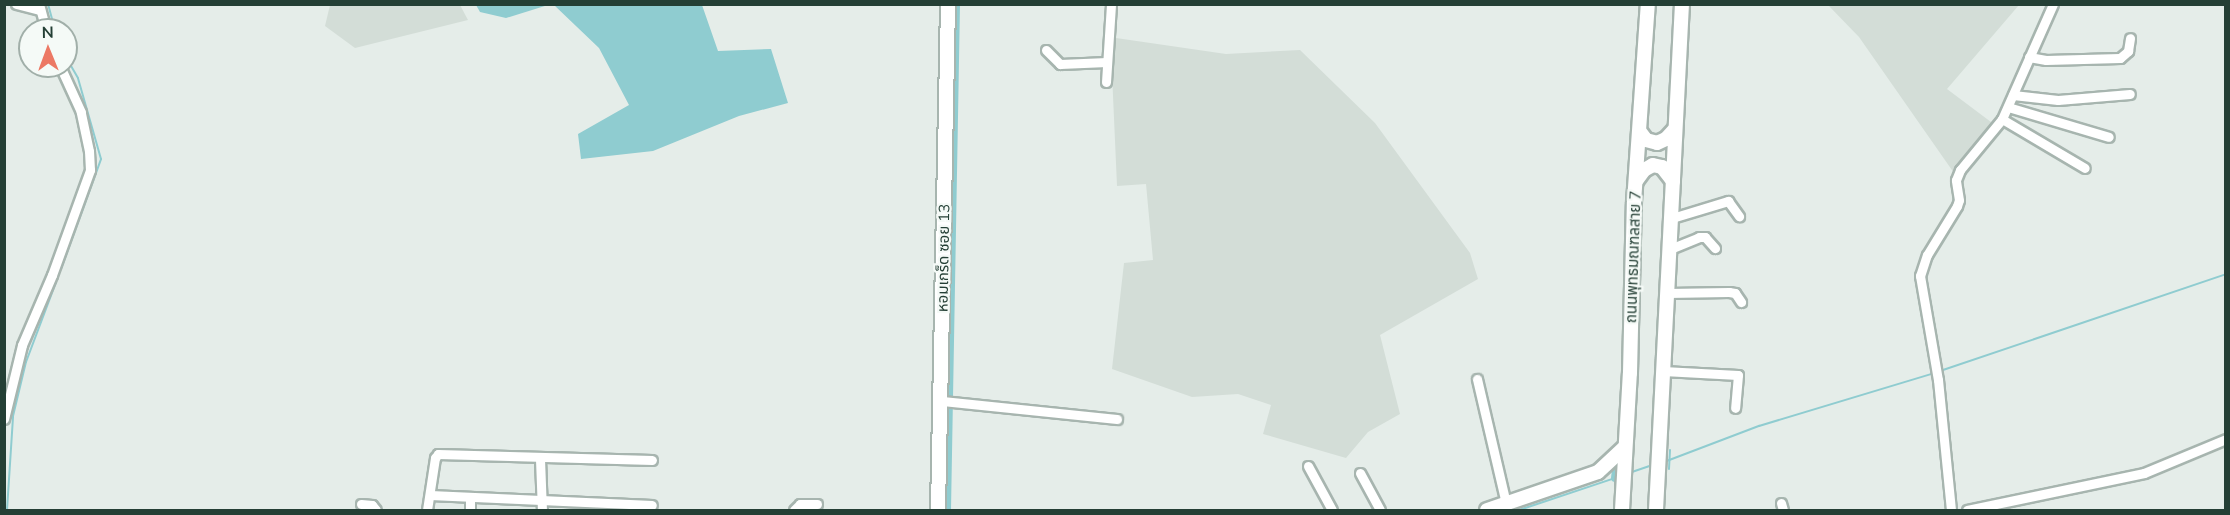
<!DOCTYPE html>
<html>
<head>
<meta charset="utf-8">
<style>
	body { margin:0 }
	#map { position:relative; width:2230px; height:515px; overflow:hidden; background:#e5ede9; font-family:Mulish,"Noto Sans Thai",sans-serif }
	div>[style] { position:absolute }
	[style*='--x'] { left:calc(var(--x)*1px); top:calc(var(--y)*1px); width:calc(var(--w)*1px); rotate:calc(var(--a)*1deg) }
	.built>* { inset:0; background:#d3ddd7 }
	.water>* { inset:0; background:#8fccd0 }
	.stream>* { height:2px; margin:-1px; padding:0 1px; transform-origin:1px; border-radius:1px; background:#8fccd0 }
	.canal>* { height:8px; margin:-4px; padding:0 4px; transform-origin:4px; border-radius:4px; background:#8fccd0 }
	.roads { filter:drop-shadow(2px 0 #a7b5af) drop-shadow(-2px 0 #a7b5af) drop-shadow(0 2px #a7b5af) drop-shadow(0 -2px #a7b5af) }
	.street>* { height:9px; margin:-4.5px; padding:0 4.5px; transform-origin:4.5px; border-radius:4.5px; background:#fff }
	.secondary>* { height:14px; margin:-7px; padding:0 7px; transform-origin:7px; border-radius:7px; background:#fff }
	span { translate:-50% -50%; white-space:nowrap; text-align:center; line-height:1.15; -webkit-text-stroke:4.5px #f5faf7; paint-order:stroke }
	.street-label { font-size:15px; color:#243f35 }
	.frame { position:absolute; inset:0; border:6px solid #243f35; pointer-events:none }
	.north { position:absolute; left:18px; top:18px; width:60px; height:60px; box-sizing:border-box; background:#f5faf7; border:2px solid #a1afa9; border-radius:50%; rotate:359deg; font-size:16px; font-weight:700; line-height:24px; text-align:center; color:#243f35 }
	.north::after { content:''; display:block; margin:auto; width:21px; height:27px; background:#ec7864; clip-path:polygon(50% 0,100% 100%,50% 72%,0 100%) }
</style>
</head>
<body>
<div id="map">
	<div class="built">
		<div style="clip-path:polygon(330px 5px,460px 5px,468px 20px,355px 48px,325px 26px)"></div>
		<div style="clip-path:polygon(1828px 5px,2019px 5px,1947px 89px,1995px 125px,1954px 173px,1859px 37px)"></div>
		<div style="clip-path:polygon(1116px 38px,1226px 54px,1300px 50px,1375px 123px,1470px 253px,1478px 279px,1380px 335px,1400px 414px,1368px 432px,1346px 458px,1263px 434px,1271px 405px,1238px 394px,1192px 397px,1112px 369px,1124px 263px,1153px 260px,1146px 184px,1117px 186px,1112px 73px)"></div>
	</div>
	<div class="water">
		<div style="clip-path:polygon(476px 5px,548px 5px,506px 18px,480px 12px)"></div>
		<div style="clip-path:polygon(554px 5px,702px 5px,718px 51px,771px 49px,788px 103px,739px 116px,653px 151px,581px 159px,578px 134px,629px 105px,599px 48px)"></div>
	</div>
	<div class="stream">
		<div style="--x:48;--y:4;--w:27;--a:75"></div>
		<div style="--x:61;--y:269;--w:117;--a:-70"></div>
		<div style="--x:101;--y:159;--w:84;--a:-105.9"></div>
		<div style="--x:78;--y:78;--w:24;--a:-120"></div>
		<div style="--x:1940;--y:371;--w:302;--a:-18.7"></div>
		<div style="--x:1664;--y:462;--w:102;--a:-20.8"></div>
		<div style="--x:1759;--y:426;--w:183;--a:-16.8"></div>
		<div style="--x:1669;--y:469;--w:19;--a:-87"></div>
		<div style="--x:1629;--y:473;--w:24;--a:-19"></div>
		<div style="--x:1615;--y:488;--w:10;--a:-90"></div>
		<div style="--x:7;--y:510;--w:94;--a:-86.3"></div>
		<div style="--x:13;--y:416;--w:56;--a:-76.5"></div>
		<div style="--x:26;--y:362;--w:85;--a:-69.4"></div>
		<div style="--x:1519;--y:510;--w:104;--a:-18.4"></div>
	</div>
	<div class="canal">
		<div style="--x:1615;--y:478;--w:8;--a:-83"></div>
		<div style="--x:947;--y:510;--w:506;--a:-88.98"></div>
	</div>
	<div class="roads">
		<div class="street">
			<div style="--x:16;--y:4;--w:25;--a:14"></div>
			<div style="--x:39;--y:4;--w:27;--a:75"></div>
			<div style="--x:1046;--y:50;--w:20;--a:45"></div>
			<div style="--x:1060;--y:64;--w:47;--a:-2.4"></div>
			<div style="--x:2029;--y:57;--w:17;--a:10"></div>
			<div style="--x:2046;--y:60;--w:74;--a:-1.5"></div>
			<div style="--x:2120;--y:58;--w:11;--a:-41"></div>
			<div style="--x:2128;--y:51;--w:13;--a:-81"></div>
			<div style="--x:1106;--y:82;--w:78;--a:-86.3"></div>
			<div style="--x:2013;--y:95;--w:45;--a:6.3"></div>
			<div style="--x:2058;--y:100;--w:72;--a:-4.8"></div>
			<div style="--x:2008;--y:107;--w:105;--a:16.5"></div>
			<div style="--x:2002;--y:119;--w:96;--a:30.6"></div>
			<div style="--x:1672;--y:218;--w:59;--a:-16.9"></div>
			<div style="--x:1728;--y:201;--w:19;--a:54"></div>
			<div style="--x:1670;--y:249;--w:31;--a:-22"></div>
			<div style="--x:1699;--y:237;--w:6;--a:0"></div>
			<div style="--x:1705;--y:237;--w:15;--a:48"></div>
			<div style="--x:1667;--y:293;--w:62;--a:-0.9"></div>
			<div style="--x:1729;--y:292;--w:6;--a:9"></div>
			<div style="--x:1735;--y:293;--w:11;--a:56"></div>
			<div style="--x:1663;--y:371;--w:75;--a:3.1"></div>
			<div style="--x:1738;--y:375;--w:33;--a:95"></div>
			<div style="--x:1477;--y:379;--w:128;--a:76.9"></div>
			<div style="--x:942;--y:401;--w:176;--a:5.9"></div>
			<div style="--x:4;--y:419;--w:76;--a:-76.3"></div>
			<div style="--x:22;--y:345;--w:76;--a:-66.8"></div>
			<div style="--x:52;--y:275;--w:112;--a:-70.1"></div>
			<div style="--x:90;--y:170;--w:19;--a:-93"></div>
			<div style="--x:89;--y:151;--w:40;--a:-102"></div>
			<div style="--x:81;--y:112;--w:51;--a:-114.5"></div>
			<div style="--x:540;--y:459;--w:51;--a:87.8"></div>
			<div style="--x:1308;--y:466;--w:50;--a:61.4"></div>
			<div style="--x:1360;--y:473;--w:42;--a:61.6"></div>
			<div style="--x:430;--y:495;--w:222;--a:2.6"></div>
			<div style="--x:1781;--y:503;--w:7;--a:74"></div>
			<div style="--x:361;--y:504;--w:11;--a:5"></div>
			<div style="--x:372;--y:505;--w:6;--a:51"></div>
			<div style="--x:427;--y:510;--w:53;--a:-81.3"></div>
			<div style="--x:435;--y:458;--w:5;--a:-53"></div>
			<div style="--x:438;--y:454;--w:214;--a:1.6"></div>
			<div style="--x:470;--y:510;--w:12;--a:-90"></div>
			<div style="--x:794;--y:510;--w:8;--a:-45"></div>
			<div style="--x:800;--y:504;--w:17;--a:0"></div>
			<div style="--x:1951;--y:510;--w:131;--a:-95.7"></div>
			<div style="--x:1938;--y:380;--w:106;--a:-99.8"></div>
			<div style="--x:1920;--y:276;--w:22;--a:-72"></div>
			<div style="--x:1927;--y:255;--w:57;--a:-58.5"></div>
			<div style="--x:1957;--y:206;--w:6;--a:-72"></div>
			<div style="--x:1959;--y:200;--w:20;--a:-99"></div>
			<div style="--x:1956;--y:180;--w:11;--a:-68"></div>
			<div style="--x:1960;--y:170;--w:66;--a:-50.5"></div>
			<div style="--x:2002;--y:119;--w:126;--a:-66.1"></div>
			<div style="--x:1967;--y:510;--w:181;--a:-11.8"></div>
			<div style="--x:2144;--y:473;--w:89;--a:-22.5"></div>
		</div>
		<div class="secondary">
			<div style="--x:1640;--y:132;--w:10;--a:53"></div>
			<div style="--x:1646;--y:140;--w:11;--a:15"></div>
			<div style="--x:1657;--y:143;--w:10;--a:-24"></div>
			<div style="--x:1666;--y:139;--w:13;--a:-48"></div>
			<div style="--x:1636;--y:181;--w:14;--a:-54"></div>
			<div style="--x:1644;--y:170;--w:10;--a:-29"></div>
			<div style="--x:1653;--y:165;--w:9;--a:13"></div>
			<div style="--x:1662;--y:167;--w:18;--a:52"></div>
			<div style="--x:938;--y:510;--w:506;--a:-88.87"></div>
			<div style="--x:1487;--y:510;--w:117;--a:-18.9"></div>
			<div style="--x:1598;--y:472;--w:37;--a:-43"></div>
			<div style="--x:1622;--y:510;--w:137;--a:-86.7"></div>
			<div style="--x:1630;--y:373;--w:171;--a:-88.7"></div>
			<div style="--x:1634;--y:202;--w:198;--a:-86"></div>
			<div style="--x:1656;--y:510;--w:507;--a:-87.06"></div>
		</div>
	</div>
	<div class="street-label">
		<span style="left:1633px;top:257px;rotate:-88deg">ถนนพุทธมณฑลสาย 7</span>
		<span style="left:943px;top:258px;rotate:-89deg">หอมเกร็ด ซอย 13</span>
	</div>
	<div class="frame"></div>
	<div class="north">N</div>
</div>
</body>
</html>
